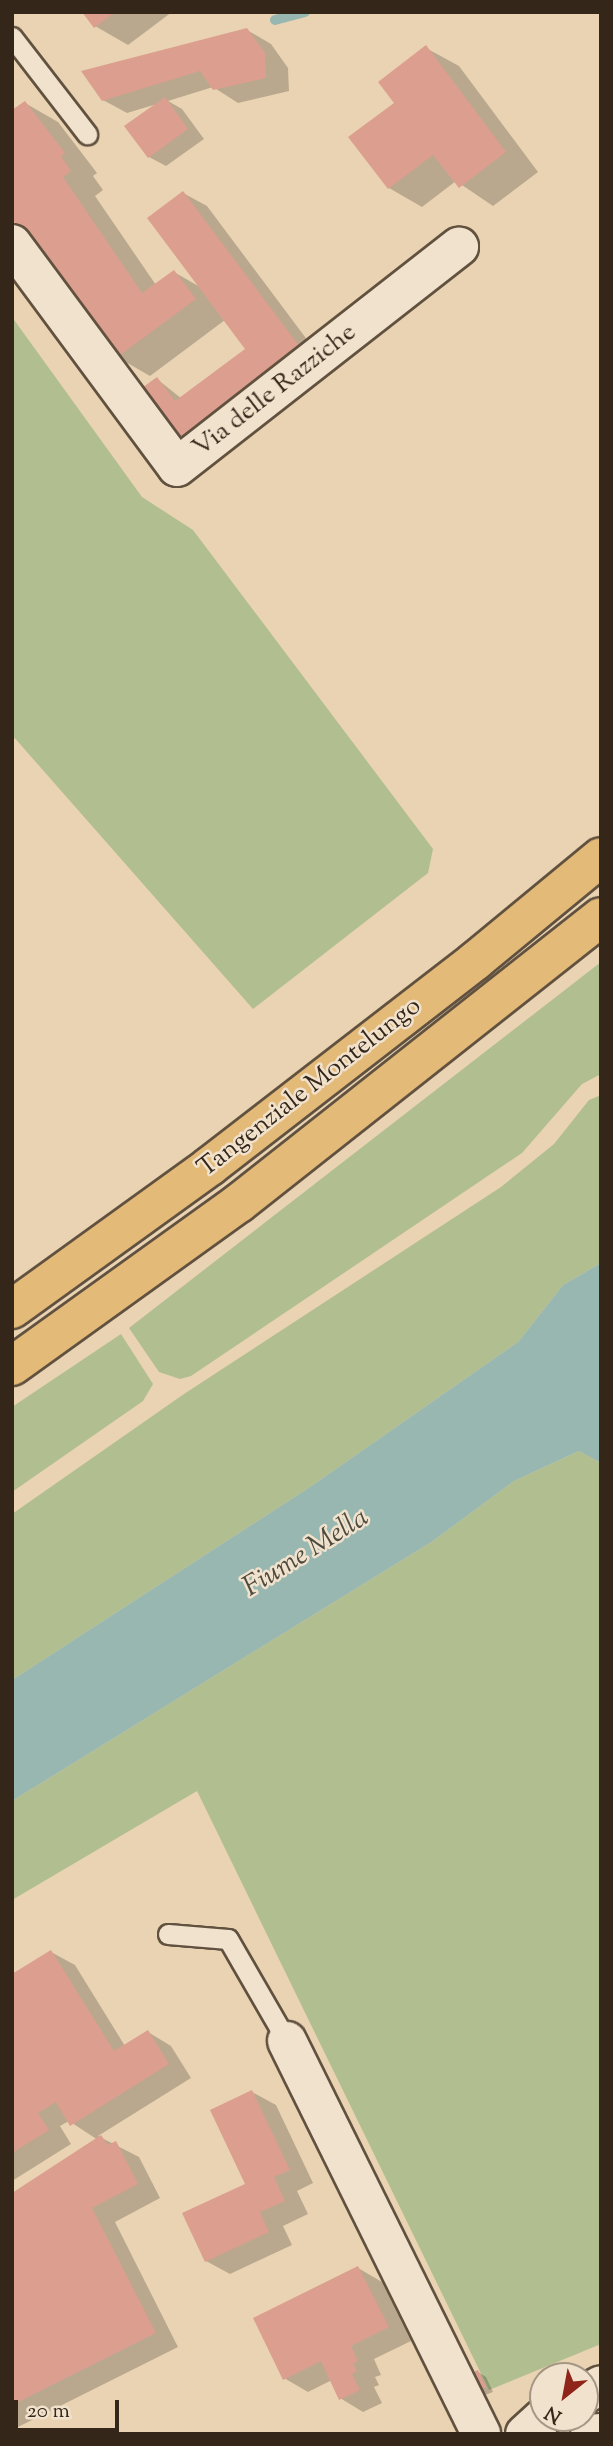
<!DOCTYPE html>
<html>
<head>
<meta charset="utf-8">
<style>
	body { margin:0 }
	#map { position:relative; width:613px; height:2446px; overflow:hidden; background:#e9d3b2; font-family:"Sorts Mill Goudy",serif }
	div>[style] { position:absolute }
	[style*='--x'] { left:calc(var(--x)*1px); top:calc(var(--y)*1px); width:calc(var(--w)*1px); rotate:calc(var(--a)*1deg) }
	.green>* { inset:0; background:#b1be90 }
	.water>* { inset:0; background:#98b7b1 }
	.shadow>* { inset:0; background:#0003 }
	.stream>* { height:10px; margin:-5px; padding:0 5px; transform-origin:5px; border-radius:5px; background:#98b7b1 }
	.building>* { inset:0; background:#dc9e8e }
	.roads { filter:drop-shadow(2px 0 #61513f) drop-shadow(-2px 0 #61513f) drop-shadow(0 2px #61513f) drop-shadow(0 -2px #61513f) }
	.lane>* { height:19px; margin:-9.5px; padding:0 9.5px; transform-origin:9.5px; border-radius:9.5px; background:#f1e2cd }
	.street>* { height:38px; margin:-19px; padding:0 19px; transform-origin:19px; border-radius:19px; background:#f1e2cd }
	.secondary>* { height:38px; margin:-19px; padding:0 19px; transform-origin:19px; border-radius:19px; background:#f1e2cd }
	.highway>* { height:38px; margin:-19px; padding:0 19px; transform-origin:19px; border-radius:19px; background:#e4ba79 }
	span { translate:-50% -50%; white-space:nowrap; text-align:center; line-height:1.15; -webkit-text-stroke:5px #f1e2cd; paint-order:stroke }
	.street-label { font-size:26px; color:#342619 }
	.water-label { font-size:28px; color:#4d4a3f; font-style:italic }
	.frame { position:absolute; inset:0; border:14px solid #342619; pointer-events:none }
	.north { position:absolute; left:529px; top:2362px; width:70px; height:70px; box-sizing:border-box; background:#f1e2cd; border:2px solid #a59785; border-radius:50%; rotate:211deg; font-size:19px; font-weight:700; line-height:28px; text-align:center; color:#342619 }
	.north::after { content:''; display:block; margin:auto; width:24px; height:32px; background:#8f2418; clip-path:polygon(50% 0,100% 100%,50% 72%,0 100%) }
	.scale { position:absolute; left:14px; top:2400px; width:105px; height:32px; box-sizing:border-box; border:4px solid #342619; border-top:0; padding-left:9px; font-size:21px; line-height:24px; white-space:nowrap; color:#342619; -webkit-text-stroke:5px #f1e2cd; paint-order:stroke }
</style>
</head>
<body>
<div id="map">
	<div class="green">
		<div style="clip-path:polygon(12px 317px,142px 497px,193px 530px,433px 849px,428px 873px,253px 1009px,12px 735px)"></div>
		<div style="clip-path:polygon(601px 962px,601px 1074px,582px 1084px,522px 1153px,191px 1376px,180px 1379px,159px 1372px,129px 1328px)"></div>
		<div style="clip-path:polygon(601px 1095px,601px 1263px,563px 1285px,518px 1342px,310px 1487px,12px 1680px,12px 1514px,184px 1394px,501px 1187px,554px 1144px,589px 1100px)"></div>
		<div style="clip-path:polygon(121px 1334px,153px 1384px,143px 1401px,12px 1492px,12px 1407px)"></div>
		<div style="clip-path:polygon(579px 1451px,601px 1463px,601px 2344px,489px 2390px,197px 1791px,12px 1900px,12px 1801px,433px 1541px,514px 1481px)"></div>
	</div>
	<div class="water">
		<div style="clip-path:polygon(601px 1263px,601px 1463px,579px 1451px,514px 1481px,433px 1541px,12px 1801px,12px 1680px,310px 1487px,518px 1342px,563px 1285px)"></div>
	</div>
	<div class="shadow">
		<div style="clip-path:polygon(85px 12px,172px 12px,128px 45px,95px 26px)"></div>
		<div style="clip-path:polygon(247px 30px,271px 44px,288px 68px,289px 91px,238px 103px,213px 87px,168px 101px,182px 109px,204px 139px,166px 166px,149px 157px,157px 104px,127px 113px,103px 100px)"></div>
		<div style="clip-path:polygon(426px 48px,459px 66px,538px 172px,493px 206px,456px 181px,422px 207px,389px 188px,397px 103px)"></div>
		<div style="clip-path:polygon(25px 103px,58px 122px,97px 173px,93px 176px,103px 190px,95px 196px,156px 285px,174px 272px,200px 287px,183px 193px,207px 206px,326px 365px,198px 452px,157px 379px,182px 399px,251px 355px,225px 320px,150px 376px,117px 357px)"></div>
		<div style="clip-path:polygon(51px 1952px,75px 1965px,125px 2046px,148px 2032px,171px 2046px,191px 2078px,98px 2136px,139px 2157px,160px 2198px,115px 2222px,178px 2347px,16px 2428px,12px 2426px,12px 2195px,98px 2140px,69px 2121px,60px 2126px,71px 2144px,12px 2181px,12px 1976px)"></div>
		<div style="clip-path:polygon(252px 2092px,276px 2105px,313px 2183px,297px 2191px,308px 2214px,283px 2226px,292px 2245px,230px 2274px,206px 2261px,247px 2185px)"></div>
		<div style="clip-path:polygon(358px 2268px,382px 2282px,411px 2341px,374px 2359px,381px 2375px,375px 2377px,379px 2385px,374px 2387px,382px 2403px,363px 2412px,340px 2398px,332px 2380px,308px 2392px,284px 2378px)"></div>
		<div style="clip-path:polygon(478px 2372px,486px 2377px,493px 2392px,480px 2397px)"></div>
	</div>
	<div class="stream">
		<div style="--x:275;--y:20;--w:31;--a:-15"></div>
	</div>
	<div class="building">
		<div style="clip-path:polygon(82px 12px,115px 12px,94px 28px)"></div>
		<div style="clip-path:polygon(247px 28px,265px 53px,266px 78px,213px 90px,200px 71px,102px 101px,81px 71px)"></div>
		<div style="clip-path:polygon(426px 45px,506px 152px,459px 188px,433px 155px,388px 189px,348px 137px,394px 103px,378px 82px)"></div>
		<div style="clip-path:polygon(165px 97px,188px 129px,148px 158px,124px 126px)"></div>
		<div style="clip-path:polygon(25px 101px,65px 153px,61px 156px,71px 171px,63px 177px,142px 293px,174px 270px,196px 299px,116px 358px,12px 219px,12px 110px)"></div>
		<div style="clip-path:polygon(183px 191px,303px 351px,180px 444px,139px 390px,157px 377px,175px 401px,245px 349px,147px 218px)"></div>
		<div style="clip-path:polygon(51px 1950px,114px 2051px,148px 2030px,169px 2064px,70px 2126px,56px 2102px,38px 2113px,49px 2130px,12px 2153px,12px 1974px)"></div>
		<div style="clip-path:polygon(252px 2090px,290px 2170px,274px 2177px,285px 2201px,260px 2212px,269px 2232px,205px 2262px,182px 2213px,245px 2184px,210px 2110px)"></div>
		<div style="clip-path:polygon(101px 2135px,108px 2145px,116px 2141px,138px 2184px,92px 2208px,156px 2333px,12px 2405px,12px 2193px)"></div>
		<div style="clip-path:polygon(358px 2266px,389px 2327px,351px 2346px,358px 2361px,353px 2364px,357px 2371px,352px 2374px,360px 2390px,339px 2400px,321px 2361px,283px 2380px,253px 2318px)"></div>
		<div style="clip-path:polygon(478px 2370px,486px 2387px,471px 2394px,463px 2377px)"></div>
	</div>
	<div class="roads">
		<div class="lane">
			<div style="--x:12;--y:37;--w:123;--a:52.3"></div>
			<div style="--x:168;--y:1934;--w:60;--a:4.8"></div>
			<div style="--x:228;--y:1939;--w:118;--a:60"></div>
		</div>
		<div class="street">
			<div style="--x:12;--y:244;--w:277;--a:53.5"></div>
			<div style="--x:177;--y:467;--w:358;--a:-38"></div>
			<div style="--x:287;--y:2041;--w:438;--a:63.7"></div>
		</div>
		<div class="secondary">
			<div style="--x:585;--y:2394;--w:18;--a:-29"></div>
			<div style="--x:525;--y:2434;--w:24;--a:-42"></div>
			<div style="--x:590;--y:2434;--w:11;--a:-5"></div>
		</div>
		<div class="highway">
			<div style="--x:12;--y:1309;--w:244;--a:-35.8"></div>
			<div style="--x:210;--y:1166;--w:335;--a:-37.7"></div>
			<div style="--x:475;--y:961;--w:163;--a:-39.5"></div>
			<div style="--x:12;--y:1366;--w:279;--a:-35.7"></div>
			<div style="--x:239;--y:1203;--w:461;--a:-38.3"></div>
		</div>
	</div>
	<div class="street-label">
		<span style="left:275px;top:391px;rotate:-38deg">Via delle Razziche</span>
		<span style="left:310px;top:1088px;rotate:-38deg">Tangenziale Montelungo</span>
	</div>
	<div class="water-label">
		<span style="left:306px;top:1553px;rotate:-32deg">Fiume Mella</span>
	</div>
	<div class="frame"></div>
	<div class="north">N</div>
	<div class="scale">20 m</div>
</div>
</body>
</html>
